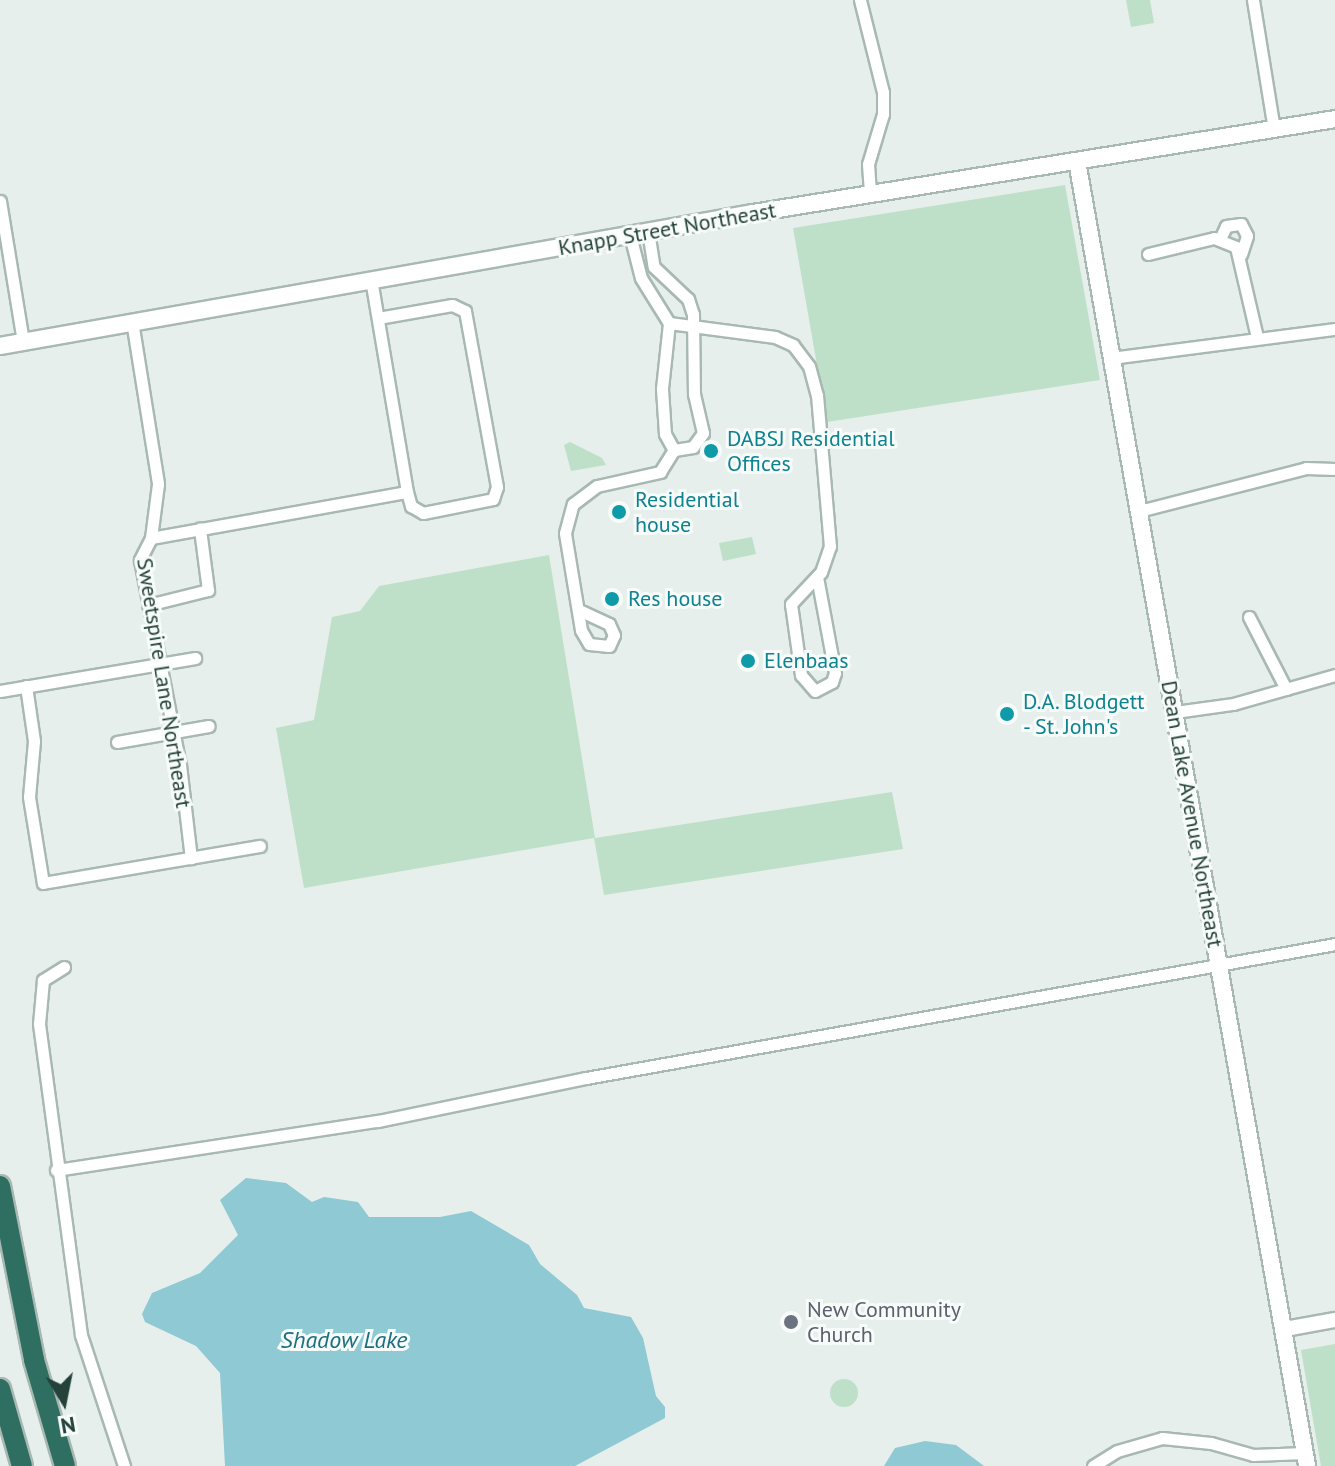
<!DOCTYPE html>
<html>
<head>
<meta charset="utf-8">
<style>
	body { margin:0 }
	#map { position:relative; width:1335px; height:1466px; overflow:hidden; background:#e6efeb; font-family:"PT Sans",sans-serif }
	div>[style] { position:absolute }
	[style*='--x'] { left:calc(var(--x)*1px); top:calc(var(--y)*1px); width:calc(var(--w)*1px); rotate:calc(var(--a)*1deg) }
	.green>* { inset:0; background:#bfe0c8 }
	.round { border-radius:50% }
	.water>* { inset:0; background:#8ec9d4 }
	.roads { filter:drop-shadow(2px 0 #a8b8b2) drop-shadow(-2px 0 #a8b8b2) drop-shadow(0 2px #a8b8b2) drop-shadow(0 -2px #a8b8b2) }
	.minor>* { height:11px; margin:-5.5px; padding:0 5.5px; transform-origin:5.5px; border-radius:5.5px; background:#fff }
	.tertiary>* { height:14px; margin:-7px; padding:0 7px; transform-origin:7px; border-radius:7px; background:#fff }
	.secondary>* { height:16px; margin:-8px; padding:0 8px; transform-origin:8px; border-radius:8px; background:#fff }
	.motorway>* { height:20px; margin:-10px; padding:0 10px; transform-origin:10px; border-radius:10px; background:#2f6f62 }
	.dots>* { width:22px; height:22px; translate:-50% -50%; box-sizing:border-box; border:4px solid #f7fbf9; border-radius:50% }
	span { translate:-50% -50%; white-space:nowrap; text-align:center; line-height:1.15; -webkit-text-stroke:6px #f7fbf9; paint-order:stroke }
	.street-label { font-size:22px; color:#24423a }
	.culture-label { font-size:22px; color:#0d838f }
	.left { translate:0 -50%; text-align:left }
	.worship-label { font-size:22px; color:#5b616d }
	.water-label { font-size:24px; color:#1c6f80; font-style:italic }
	.north { position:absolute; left:24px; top:1362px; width:80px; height:80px; -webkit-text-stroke:6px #f7fbf9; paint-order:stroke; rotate:170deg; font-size:22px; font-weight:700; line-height:32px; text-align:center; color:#24423a }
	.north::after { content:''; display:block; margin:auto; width:28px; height:36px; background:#24423a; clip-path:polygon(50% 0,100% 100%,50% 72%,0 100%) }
</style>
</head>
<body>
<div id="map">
	<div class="green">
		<div style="clip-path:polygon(1126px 0,1150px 0,1154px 23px,1131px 27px)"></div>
		<div style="clip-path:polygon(1065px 185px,1100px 380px,827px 422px,793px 228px)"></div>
		<div style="clip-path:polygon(570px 442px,602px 458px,606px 465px,571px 471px,564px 445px)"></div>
		<div style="clip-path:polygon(752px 537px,756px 554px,723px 561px,719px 543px)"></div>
		<div style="clip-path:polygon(549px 555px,595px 838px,892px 792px,903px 849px,604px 895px,594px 838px,304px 888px,276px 728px,314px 720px,332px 617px,360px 611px,379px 586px)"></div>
		<div style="clip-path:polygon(1335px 1344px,1335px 1466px,1321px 1466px,1301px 1350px)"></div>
		<div class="round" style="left:830px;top:1379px;width:28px;height:28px"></div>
	</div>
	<div class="water">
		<div style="clip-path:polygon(246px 1178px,286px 1183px,312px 1202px,324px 1197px,358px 1202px,369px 1217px,440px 1217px,471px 1211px,529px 1245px,540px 1264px,577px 1295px,584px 1308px,631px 1317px,643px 1338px,656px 1396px,665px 1407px,665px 1418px,575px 1466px,225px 1466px,220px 1373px,196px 1346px,145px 1322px,142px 1314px,152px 1293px,200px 1273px,238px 1235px,220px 1200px)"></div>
		<div style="clip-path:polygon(925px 1441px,956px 1445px,984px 1466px,884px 1466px,895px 1448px)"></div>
	</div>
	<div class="roads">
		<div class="minor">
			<div style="--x:860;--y:0;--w:95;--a:76"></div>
			<div style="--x:883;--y:92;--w:22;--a:90"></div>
			<div style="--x:883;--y:114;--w:52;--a:106.7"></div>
			<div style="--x:868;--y:164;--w:31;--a:86"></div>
			<div style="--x:1253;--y:0;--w:131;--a:80.8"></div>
			<div style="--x:0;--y:201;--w:143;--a:80.7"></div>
			<div style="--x:648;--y:231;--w:36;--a:81"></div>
			<div style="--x:654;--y:267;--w:47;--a:43.3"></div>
			<div style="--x:688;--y:299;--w:16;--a:72"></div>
			<div style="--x:693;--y:314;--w:80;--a:89.3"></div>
			<div style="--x:694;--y:394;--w:40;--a:77"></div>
			<div style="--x:703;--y:433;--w:17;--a:126"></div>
			<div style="--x:693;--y:447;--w:19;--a:171"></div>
			<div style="--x:630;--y:235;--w:44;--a:75.7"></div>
			<div style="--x:641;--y:278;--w:53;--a:58.1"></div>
			<div style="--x:669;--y:323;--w:66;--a:96.1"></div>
			<div style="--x:662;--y:389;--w:45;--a:86.2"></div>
			<div style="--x:665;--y:434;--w:18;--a:61"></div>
			<div style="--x:1220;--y:239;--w:14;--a:-65"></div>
			<div style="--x:1226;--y:226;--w:15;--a:-8"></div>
			<div style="--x:1241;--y:224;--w:13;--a:63"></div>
			<div style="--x:1247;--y:236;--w:19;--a:108"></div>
			<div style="--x:1148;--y:254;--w:68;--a:-13.6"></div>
			<div style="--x:1214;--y:238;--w:24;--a:22"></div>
			<div style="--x:1236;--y:247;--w:92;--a:76.9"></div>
			<div style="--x:371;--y:279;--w:216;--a:80.4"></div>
			<div style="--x:132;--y:321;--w:165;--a:80.9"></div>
			<div style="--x:158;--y:484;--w:54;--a:97.4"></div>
			<div style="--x:151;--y:538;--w:25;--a:117"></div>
			<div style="--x:140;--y:560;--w:209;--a:79"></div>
			<div style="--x:180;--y:765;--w:94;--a:83.3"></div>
			<div style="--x:669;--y:323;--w:107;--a:7.5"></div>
			<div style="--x:775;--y:337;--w:20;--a:24"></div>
			<div style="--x:793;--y:345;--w:26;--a:53"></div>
			<div style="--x:809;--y:366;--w:30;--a:75"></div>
			<div style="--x:817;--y:395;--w:152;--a:85.1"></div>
			<div style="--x:830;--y:546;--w:28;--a:109"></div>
			<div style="--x:821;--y:572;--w:44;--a:133.2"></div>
			<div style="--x:791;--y:604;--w:72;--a:82"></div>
			<div style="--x:801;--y:675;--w:21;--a:49"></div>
			<div style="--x:815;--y:691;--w:19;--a:-28"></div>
			<div style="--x:832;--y:682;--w:9;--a:-72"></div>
			<div style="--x:835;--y:673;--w:98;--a:-100.6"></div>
			<div style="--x:1111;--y:358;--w:226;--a:-7.4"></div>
			<div style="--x:1139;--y:511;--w:172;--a:-14.4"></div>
			<div style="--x:1306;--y:468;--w:29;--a:2"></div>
			<div style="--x:151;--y:538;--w:260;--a:-10.2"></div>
			<div style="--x:407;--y:492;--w:15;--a:74"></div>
			<div style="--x:411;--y:506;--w:14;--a:30"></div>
			<div style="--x:423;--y:513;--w:71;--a:-11.3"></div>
			<div style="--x:493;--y:499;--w:13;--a:-72"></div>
			<div style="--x:497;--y:487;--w:179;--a:-100.3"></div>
			<div style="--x:465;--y:311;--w:14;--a:-155"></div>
			<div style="--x:452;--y:305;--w:75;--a:170"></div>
			<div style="--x:148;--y:605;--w:62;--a:-14"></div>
			<div style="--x:208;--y:590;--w:62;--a:-97.5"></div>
			<div style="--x:581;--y:611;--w:31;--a:25"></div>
			<div style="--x:609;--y:624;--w:12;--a:66"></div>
			<div style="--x:614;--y:635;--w:12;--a:114"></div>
			<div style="--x:609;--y:646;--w:20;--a:-174"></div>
			<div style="--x:589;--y:644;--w:16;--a:-120"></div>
			<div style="--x:581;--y:630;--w:98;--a:-99.4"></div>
			<div style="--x:565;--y:533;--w:30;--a:-75"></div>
			<div style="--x:573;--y:504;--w:30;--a:-37"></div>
			<div style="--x:597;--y:486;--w:65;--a:-12.5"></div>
			<div style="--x:660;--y:472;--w:26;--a:-58"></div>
			<div style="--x:1249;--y:617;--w:81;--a:62.8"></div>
			<div style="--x:26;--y:686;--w:56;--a:81.7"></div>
			<div style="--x:34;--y:741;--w:56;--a:95.1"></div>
			<div style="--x:29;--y:797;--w:87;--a:80.8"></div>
			<div style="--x:43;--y:883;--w:220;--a:-9.7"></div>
			<div style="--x:0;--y:691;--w:198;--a:-9.6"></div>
			<div style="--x:1175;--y:712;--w:59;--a:-7.9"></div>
			<div style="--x:1233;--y:704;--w:106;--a:-15.9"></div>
			<div style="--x:117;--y:742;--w:93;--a:-9.9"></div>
			<div style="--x:64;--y:967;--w:25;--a:148"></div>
			<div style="--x:43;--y:980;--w:44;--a:95.2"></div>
			<div style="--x:39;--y:1024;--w:314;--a:82.3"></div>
			<div style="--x:81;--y:1335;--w:138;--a:71.8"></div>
			<div style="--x:56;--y:1170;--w:326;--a:-8.7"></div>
			<div style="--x:378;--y:1121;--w:212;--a:-11.7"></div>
			<div style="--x:586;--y:1078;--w:761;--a:-10.14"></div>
			<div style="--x:1093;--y:1466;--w:28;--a:-32"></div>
			<div style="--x:1117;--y:1451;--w:47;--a:-16.1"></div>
			<div style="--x:1162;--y:1438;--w:49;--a:5.8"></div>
			<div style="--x:1211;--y:1443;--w:44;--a:15.9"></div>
			<div style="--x:1253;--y:1455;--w:52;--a:-2.2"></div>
		</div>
		<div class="tertiary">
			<div style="--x:1285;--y:1329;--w:51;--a:-10.2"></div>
		</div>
		<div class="secondary">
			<div style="--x:1077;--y:161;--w:1325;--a:80"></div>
			<div style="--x:0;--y:346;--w:765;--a:-10.02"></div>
			<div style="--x:753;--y:213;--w:590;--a:-9.17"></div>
		</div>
		<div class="motorway">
			<div style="--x:0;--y:1186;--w:177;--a:78.9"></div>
			<div style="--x:34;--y:1360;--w:110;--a:73.7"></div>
			<div style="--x:0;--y:1389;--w:80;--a:74.1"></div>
		</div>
	</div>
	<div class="dots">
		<div style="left:711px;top:451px;background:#0f9aa8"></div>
		<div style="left:619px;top:512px;background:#0f9aa8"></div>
		<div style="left:612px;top:599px;background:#0f9aa8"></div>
		<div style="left:748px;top:661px;background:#0f9aa8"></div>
		<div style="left:1007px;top:714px;background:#0f9aa8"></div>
		<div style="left:791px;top:1322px;background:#6b7280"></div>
	</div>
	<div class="street-label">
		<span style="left:667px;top:229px;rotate:-10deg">Knapp Street Northeast</span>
		<span style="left:164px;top:683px;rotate:81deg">Sweetspire Lane Northeast</span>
		<span style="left:1192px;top:814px;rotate:80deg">Dean Lake Avenue Northeast</span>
	</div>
	<div class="culture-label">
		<span class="left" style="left:727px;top:451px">DABSJ Residential<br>Offices</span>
		<span class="left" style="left:635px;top:512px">Residential<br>house</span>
		<span class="left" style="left:628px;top:599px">Res house</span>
		<span class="left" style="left:764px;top:661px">Elenbaas</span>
		<span class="left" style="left:1023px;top:714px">D.A. Blodgett<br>- St. John's</span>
	</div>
	<div class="worship-label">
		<span class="left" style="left:807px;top:1322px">New Community<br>Church</span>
	</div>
	<div class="water-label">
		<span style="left:344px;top:1340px">Shadow Lake</span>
	</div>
	<div class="north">N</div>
</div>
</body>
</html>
